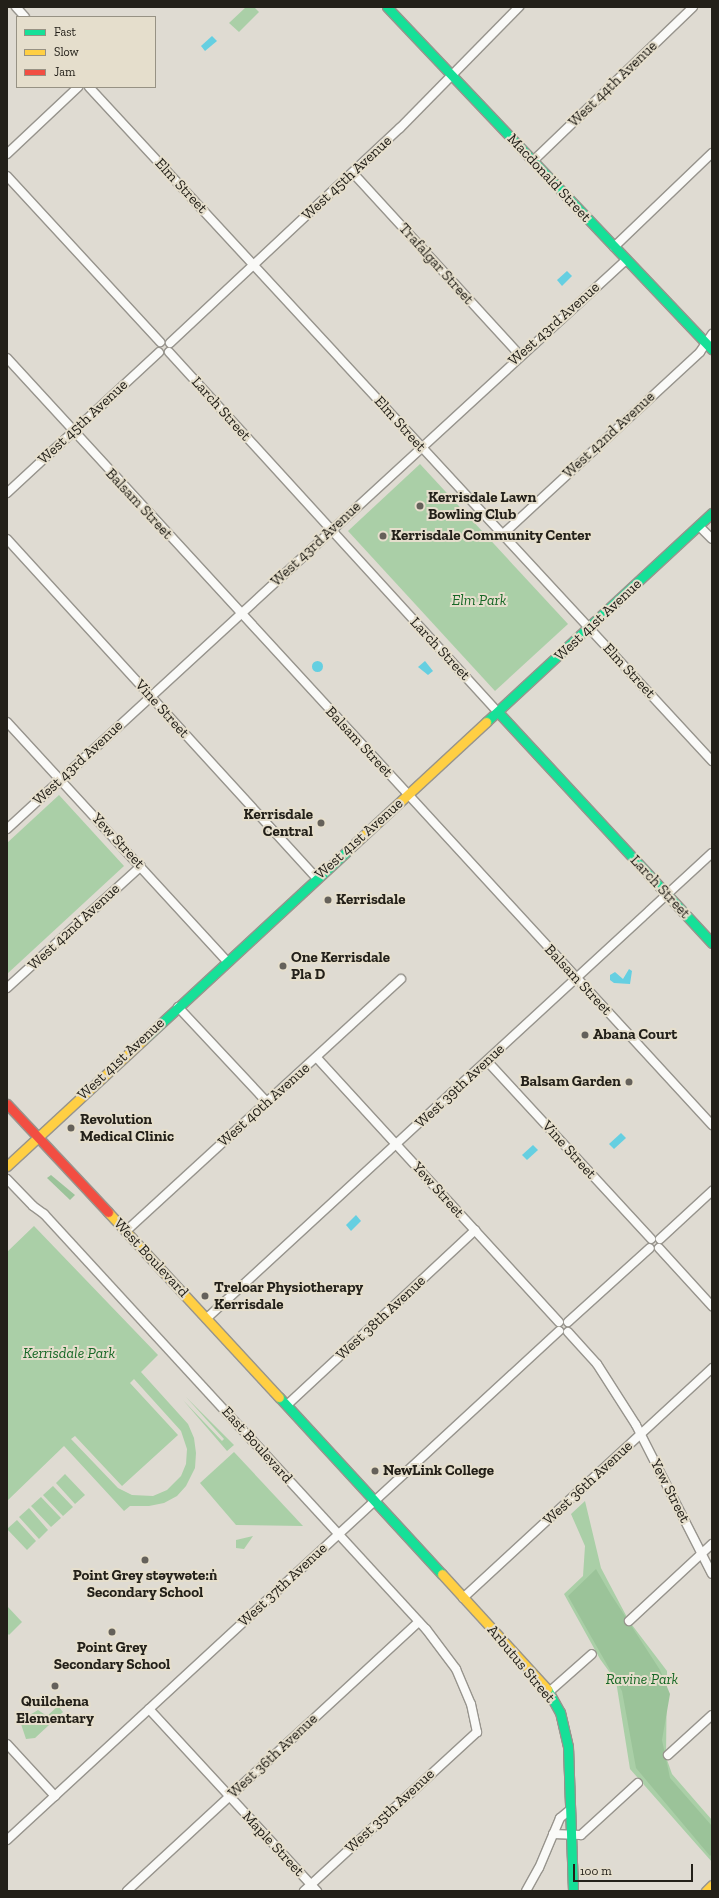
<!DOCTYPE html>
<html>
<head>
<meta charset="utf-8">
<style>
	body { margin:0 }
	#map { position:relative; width:719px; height:1898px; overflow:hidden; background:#dfdbd2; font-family:"Zilla Slab",serif }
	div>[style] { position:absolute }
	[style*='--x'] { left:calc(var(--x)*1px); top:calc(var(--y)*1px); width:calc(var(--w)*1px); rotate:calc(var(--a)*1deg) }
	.green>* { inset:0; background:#aacfa7 }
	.forest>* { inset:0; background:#9bc399 }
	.water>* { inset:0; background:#65cfe1 }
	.round { border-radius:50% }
	.roads { filter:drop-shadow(1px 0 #97948d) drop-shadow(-1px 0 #97948d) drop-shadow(0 1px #97948d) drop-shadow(0 -1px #97948d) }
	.street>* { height:8px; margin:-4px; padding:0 4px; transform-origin:4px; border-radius:4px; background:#fafaf8 }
	.fast>* { height:9px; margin:-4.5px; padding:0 4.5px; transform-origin:4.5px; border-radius:4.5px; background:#16e098 }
	.slow>* { height:9px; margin:-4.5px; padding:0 4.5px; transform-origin:4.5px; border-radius:4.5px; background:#ffcf43 }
	.jam>* { height:9px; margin:-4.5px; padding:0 4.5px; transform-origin:4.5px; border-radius:4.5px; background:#f24e42 }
	.dots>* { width:11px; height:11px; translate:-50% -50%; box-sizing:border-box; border:2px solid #e5decc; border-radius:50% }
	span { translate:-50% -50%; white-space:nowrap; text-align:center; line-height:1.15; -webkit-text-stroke:4px #e5decc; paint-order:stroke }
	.street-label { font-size:15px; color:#232019 }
	.poi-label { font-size:15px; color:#232019; font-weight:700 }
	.left { translate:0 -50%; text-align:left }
	.right { translate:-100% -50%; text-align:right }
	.park-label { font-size:15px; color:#176826; font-style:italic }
	.frame { position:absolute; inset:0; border:8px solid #232019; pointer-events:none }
	.legend { position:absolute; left:16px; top:16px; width:140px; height:72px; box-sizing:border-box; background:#e5decc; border:1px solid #979284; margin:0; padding:5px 7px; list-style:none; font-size:12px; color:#232019 }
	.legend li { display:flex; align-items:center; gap:8px; height:20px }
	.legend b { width:20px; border:1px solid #979284 }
	.scale { position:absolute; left:573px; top:1864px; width:120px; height:18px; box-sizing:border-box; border:2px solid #232019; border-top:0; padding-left:5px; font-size:12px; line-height:14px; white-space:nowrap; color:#232019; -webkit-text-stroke:3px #e5decc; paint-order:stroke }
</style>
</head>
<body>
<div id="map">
	<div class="green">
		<div style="clip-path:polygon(246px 7px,254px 7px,259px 12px,239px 32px,229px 23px)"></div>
		<div style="clip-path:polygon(420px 464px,568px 624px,495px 691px,348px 531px)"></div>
		<div style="clip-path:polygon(59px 795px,124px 866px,7px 974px,7px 843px)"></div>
		<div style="clip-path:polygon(evenodd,34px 1226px,158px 1355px,141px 1372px,188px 1424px,194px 1438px,196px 1453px,195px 1468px,186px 1486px,177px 1496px,164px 1503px,149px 1506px,130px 1506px,124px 1511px,64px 1446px,7px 1501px,7px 1252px,34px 1226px,134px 1379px,181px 1431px,187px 1449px,186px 1464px,181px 1476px,167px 1490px,153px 1496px,132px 1495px,118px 1488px,71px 1439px,75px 1436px,122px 1486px,178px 1435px,130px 1383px,134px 1379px)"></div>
		<div style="clip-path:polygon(186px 1397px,234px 1445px,227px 1451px,183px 1400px,222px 1441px,224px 1439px)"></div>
		<div style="clip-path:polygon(234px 1452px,303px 1526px,236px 1525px,200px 1483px)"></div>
		<div style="clip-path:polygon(65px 1474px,85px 1495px,75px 1504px,56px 1483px)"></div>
		<div style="clip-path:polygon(53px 1486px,73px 1507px,63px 1516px,43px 1495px)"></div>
		<div style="clip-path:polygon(41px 1497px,61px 1518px,51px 1527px,31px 1506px)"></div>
		<div style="clip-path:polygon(585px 1501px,601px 1568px,629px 1621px,667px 1671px,666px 1757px,672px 1774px,712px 1820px,712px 1862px,630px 1769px,616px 1681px,600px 1659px,564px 1594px,583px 1576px,585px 1546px,571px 1514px)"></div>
		<div style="clip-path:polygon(29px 1508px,48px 1530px,39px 1539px,19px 1517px)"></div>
		<div style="clip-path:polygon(17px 1520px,36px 1541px,27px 1550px,7px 1529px)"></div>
		<div style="clip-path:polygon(253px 1536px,244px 1549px,236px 1548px,236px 1540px)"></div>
		<div style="clip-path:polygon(7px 1606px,22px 1622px,9px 1635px,7px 1633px)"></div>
		<div style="clip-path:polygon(58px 1706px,63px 1712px,35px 1738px,26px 1739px,21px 1724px,23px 1719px,38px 1710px,47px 1716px)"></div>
	</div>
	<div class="forest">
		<div style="clip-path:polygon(51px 1175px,75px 1195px,70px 1200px,47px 1178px)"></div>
		<div style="clip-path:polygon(596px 1569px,610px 1593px,660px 1670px,670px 1694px,662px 1740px,670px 1778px,712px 1826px,712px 1854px,710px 1856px,636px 1768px,622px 1691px,568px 1596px)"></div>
	</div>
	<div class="water">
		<div style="clip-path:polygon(212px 36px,217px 41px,205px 51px,201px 46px)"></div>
		<div style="clip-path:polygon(567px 271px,572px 276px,562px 286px,557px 280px)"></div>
		<div class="round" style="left:311.5px;top:660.5px;width:11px;height:11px"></div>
		<div style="clip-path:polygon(425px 661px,433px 671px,428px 675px,418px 667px)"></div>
		<div style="clip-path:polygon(629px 969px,632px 971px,630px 984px,614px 983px,610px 980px,610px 975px,615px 972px,623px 979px)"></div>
		<div style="clip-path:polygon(621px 1133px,626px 1138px,614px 1149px,609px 1144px)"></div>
		<div style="clip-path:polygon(533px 1145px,538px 1150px,527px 1160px,522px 1155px)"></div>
		<div style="clip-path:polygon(356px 1215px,361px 1221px,351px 1231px,346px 1225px)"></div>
	</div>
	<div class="roads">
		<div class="street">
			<div style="--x:16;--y:7;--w:13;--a:48"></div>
			<div style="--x:89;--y:87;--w:918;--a:47.25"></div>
			<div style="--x:7;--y:154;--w:98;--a:-43.3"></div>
			<div style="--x:533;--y:161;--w:222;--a:-43.9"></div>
			<div style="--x:353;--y:173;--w:247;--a:47.5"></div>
			<div style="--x:7;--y:176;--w:226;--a:47.3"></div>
			<div style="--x:614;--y:247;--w:136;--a:-43.8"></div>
			<div style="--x:170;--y:343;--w:315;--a:-43.1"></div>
			<div style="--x:400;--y:128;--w:170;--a:-45.5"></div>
			<div style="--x:169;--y:352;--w:488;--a:47.6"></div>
			<div style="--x:7;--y:358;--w:1042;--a:47.41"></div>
			<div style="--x:7;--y:493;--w:207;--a:-42.8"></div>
			<div style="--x:699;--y:526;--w:18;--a:45"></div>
			<div style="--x:503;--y:534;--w:268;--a:-42.7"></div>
			<div style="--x:700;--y:352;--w:22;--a:-56"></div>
			<div style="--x:7;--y:539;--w:459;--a:47.6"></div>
			<div style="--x:7;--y:722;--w:325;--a:47.4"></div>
			<div style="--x:7;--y:829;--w:841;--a:-42.59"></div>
			<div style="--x:7;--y:988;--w:181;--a:-42.3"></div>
			<div style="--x:178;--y:1007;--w:130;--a:46.9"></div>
			<div style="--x:317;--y:1058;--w:358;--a:47.5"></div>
			<div style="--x:487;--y:1061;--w:242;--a:47.3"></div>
			<div style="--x:7;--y:1179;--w:37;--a:46"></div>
			<div style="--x:33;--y:1206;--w:14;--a:36"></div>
			<div style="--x:44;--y:1214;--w:307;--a:47.4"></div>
			<div style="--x:252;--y:1440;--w:257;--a:47.4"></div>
			<div style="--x:426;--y:1629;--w:50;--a:53.1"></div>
			<div style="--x:456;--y:1669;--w:38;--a:67"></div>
			<div style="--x:471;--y:1704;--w:29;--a:78"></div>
			<div style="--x:477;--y:1732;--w:235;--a:137.4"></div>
			<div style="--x:126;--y:1231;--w:373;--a:-42.5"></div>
			<div style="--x:660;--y:1239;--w:71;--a:-42.7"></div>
			<div style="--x:659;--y:1248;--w:79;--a:47.6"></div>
			<div style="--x:207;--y:1318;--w:686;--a:-42.64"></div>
			<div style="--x:568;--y:1322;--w:110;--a:-42.1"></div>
			<div style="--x:568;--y:1332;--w:43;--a:47.8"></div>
			<div style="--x:597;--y:1364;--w:72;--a:57.4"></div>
			<div style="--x:636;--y:1425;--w:167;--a:63"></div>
			<div style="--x:287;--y:1405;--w:257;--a:-42.9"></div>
			<div style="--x:463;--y:1598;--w:339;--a:-42.7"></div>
			<div style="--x:629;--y:1621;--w:113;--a:-42.9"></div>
			<div style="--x:549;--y:1692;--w:57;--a:-41.5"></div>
			<div style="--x:149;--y:1709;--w:248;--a:47.3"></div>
			<div style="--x:7;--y:1744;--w:71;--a:47.3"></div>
			<div style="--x:668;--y:1755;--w:59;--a:-42.3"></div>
			<div style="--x:553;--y:1834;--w:28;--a:2"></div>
			<div style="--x:581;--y:1835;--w:77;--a:-42.4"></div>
			<div style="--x:7;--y:1840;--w:751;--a:-42.68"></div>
			<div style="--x:127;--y:1891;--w:397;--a:-42.7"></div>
			<div style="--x:526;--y:1891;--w:26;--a:-61"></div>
			<div style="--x:539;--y:1868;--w:54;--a:-67.2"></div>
			<div style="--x:560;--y:1818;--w:14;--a:-39"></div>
		</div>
		<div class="fast">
			<div style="--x:387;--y:7;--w:472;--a:46.5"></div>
			<div style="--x:498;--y:712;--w:315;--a:47.2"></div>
			<div style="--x:486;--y:722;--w:308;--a:-42.8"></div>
			<div style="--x:143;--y:1040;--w:281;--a:-42.8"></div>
			<div style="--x:279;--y:1397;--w:241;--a:47.4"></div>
			<div style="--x:547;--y:1689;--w:26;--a:61"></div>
			<div style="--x:560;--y:1712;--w:36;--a:77"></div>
			<div style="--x:568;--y:1747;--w:144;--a:88"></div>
		</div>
		<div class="slow">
			<div style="--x:349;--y:849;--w:187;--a:-42.8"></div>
			<div style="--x:7;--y:1166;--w:185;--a:-42.8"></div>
			<div style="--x:108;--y:1212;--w:252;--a:47.3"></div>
			<div style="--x:442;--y:1574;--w:156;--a:47.6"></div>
			<div style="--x:706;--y:1891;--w:8;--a:-45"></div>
		</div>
		<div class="jam">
			<div style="--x:7;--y:1104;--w:148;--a:46.9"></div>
		</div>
	</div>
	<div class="dots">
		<div style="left:420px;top:506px;background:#65615a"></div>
		<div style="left:383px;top:536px;background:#65615a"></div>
		<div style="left:321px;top:823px;background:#65615a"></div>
		<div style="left:328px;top:900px;background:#65615a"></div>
		<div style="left:283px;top:966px;background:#65615a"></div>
		<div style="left:585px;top:1035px;background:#65615a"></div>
		<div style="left:629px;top:1082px;background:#65615a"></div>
		<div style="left:71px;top:1128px;background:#65615a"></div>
		<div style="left:205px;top:1296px;background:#65615a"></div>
		<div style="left:375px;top:1471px;background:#65615a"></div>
		<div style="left:145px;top:1560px;background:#65615a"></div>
		<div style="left:112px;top:1632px;background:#65615a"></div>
		<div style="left:55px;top:1686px;background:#65615a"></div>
	</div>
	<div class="street-label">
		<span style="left:613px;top:84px;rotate:-44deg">West 44th Avenue</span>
		<span style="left:347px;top:178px;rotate:-43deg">West 45th Avenue</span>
		<span style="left:549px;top:178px;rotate:47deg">Macdonald Street</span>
		<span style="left:181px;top:186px;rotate:47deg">Elm Street</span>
		<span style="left:436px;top:264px;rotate:48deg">Trafalgar Street</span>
		<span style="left:554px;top:324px;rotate:-42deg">West 43rd Avenue</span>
		<span style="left:221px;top:409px;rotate:48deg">Larch Street</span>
		<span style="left:83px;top:422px;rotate:-43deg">West 45th Avenue</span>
		<span style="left:400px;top:424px;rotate:48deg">Elm Street</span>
		<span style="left:609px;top:435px;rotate:-43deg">West 42nd Avenue</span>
		<span style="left:139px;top:504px;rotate:47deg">Balsam Street</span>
		<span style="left:316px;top:544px;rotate:-43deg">West 43rd Avenue</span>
		<span style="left:598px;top:620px;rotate:-43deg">West 41st Avenue</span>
		<span style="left:440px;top:649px;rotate:47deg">Larch Street</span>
		<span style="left:629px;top:671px;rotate:47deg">Elm Street</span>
		<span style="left:162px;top:709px;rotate:48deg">Vine Street</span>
		<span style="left:359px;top:742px;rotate:47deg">Balsam Street</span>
		<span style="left:78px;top:763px;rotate:-43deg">West 43rd Avenue</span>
		<span style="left:359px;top:839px;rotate:-42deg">West 41st Avenue</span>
		<span style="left:118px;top:841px;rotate:47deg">Yew Street</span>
		<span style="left:660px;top:887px;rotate:47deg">Larch Street</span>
		<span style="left:74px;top:927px;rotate:-43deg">West 42nd Avenue</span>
		<span style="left:578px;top:980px;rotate:47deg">Balsam Street</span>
		<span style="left:121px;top:1059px;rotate:-43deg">West 41st Avenue</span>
		<span style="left:460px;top:1086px;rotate:-43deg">West 39th Avenue</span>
		<span style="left:264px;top:1105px;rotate:-42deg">West 40th Avenue</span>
		<span style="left:569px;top:1150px;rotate:48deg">Vine Street</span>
		<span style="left:438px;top:1190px;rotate:48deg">Yew Street</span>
		<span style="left:151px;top:1258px;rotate:47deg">West Boulevard</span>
		<span style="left:381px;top:1318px;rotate:-43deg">West 38th Avenue</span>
		<span style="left:257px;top:1445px;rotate:48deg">East Boulevard</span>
		<span style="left:588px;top:1483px;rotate:-43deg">West 36th Avenue</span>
		<span style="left:670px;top:1491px;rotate:63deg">Yew Street</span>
		<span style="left:283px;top:1585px;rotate:-43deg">West 37th Avenue</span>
		<span style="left:521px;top:1664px;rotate:50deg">Arbutus Street</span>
		<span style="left:273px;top:1756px;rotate:-43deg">West 36th Avenue</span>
		<span style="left:390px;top:1811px;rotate:-43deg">West 35th Avenue</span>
		<span style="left:273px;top:1844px;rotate:47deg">Maple Street</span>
	</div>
	<div class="poi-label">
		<span class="left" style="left:428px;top:506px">Kerrisdale Lawn<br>Bowling Club</span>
		<span class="left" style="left:391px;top:536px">Kerrisdale Community Center</span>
		<span class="right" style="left:313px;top:823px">Kerrisdale<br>Central</span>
		<span class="left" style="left:336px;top:900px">Kerrisdale</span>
		<span class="left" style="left:291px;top:966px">One Kerrisdale<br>Pla D</span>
		<span class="left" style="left:593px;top:1035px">Abana Court</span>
		<span class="right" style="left:621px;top:1082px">Balsam Garden</span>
		<span class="left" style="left:80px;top:1128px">Revolution<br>Medical Clinic</span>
		<span class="left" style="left:214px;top:1296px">Treloar Physiotherapy<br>Kerrisdale</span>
		<span class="left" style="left:383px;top:1471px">NewLink College</span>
		<span style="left:145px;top:1584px">Point Grey stəywəte:n̓<br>Secondary School</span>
		<span style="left:112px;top:1656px">Point Grey<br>Secondary School</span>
		<span style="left:55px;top:1710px">Quilchena<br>Elementary</span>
	</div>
	<div class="park-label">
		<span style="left:479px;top:601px">Elm Park</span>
		<span style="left:69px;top:1354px">Kerrisdale Park</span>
		<span style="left:642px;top:1680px">Ravine Park</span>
	</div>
	<div class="frame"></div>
	<ul class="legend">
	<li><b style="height:5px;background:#16e098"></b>Fast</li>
	<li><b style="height:5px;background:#ffcf43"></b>Slow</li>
	<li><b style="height:5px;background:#f24e42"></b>Jam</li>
	</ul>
	<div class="scale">100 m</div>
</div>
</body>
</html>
